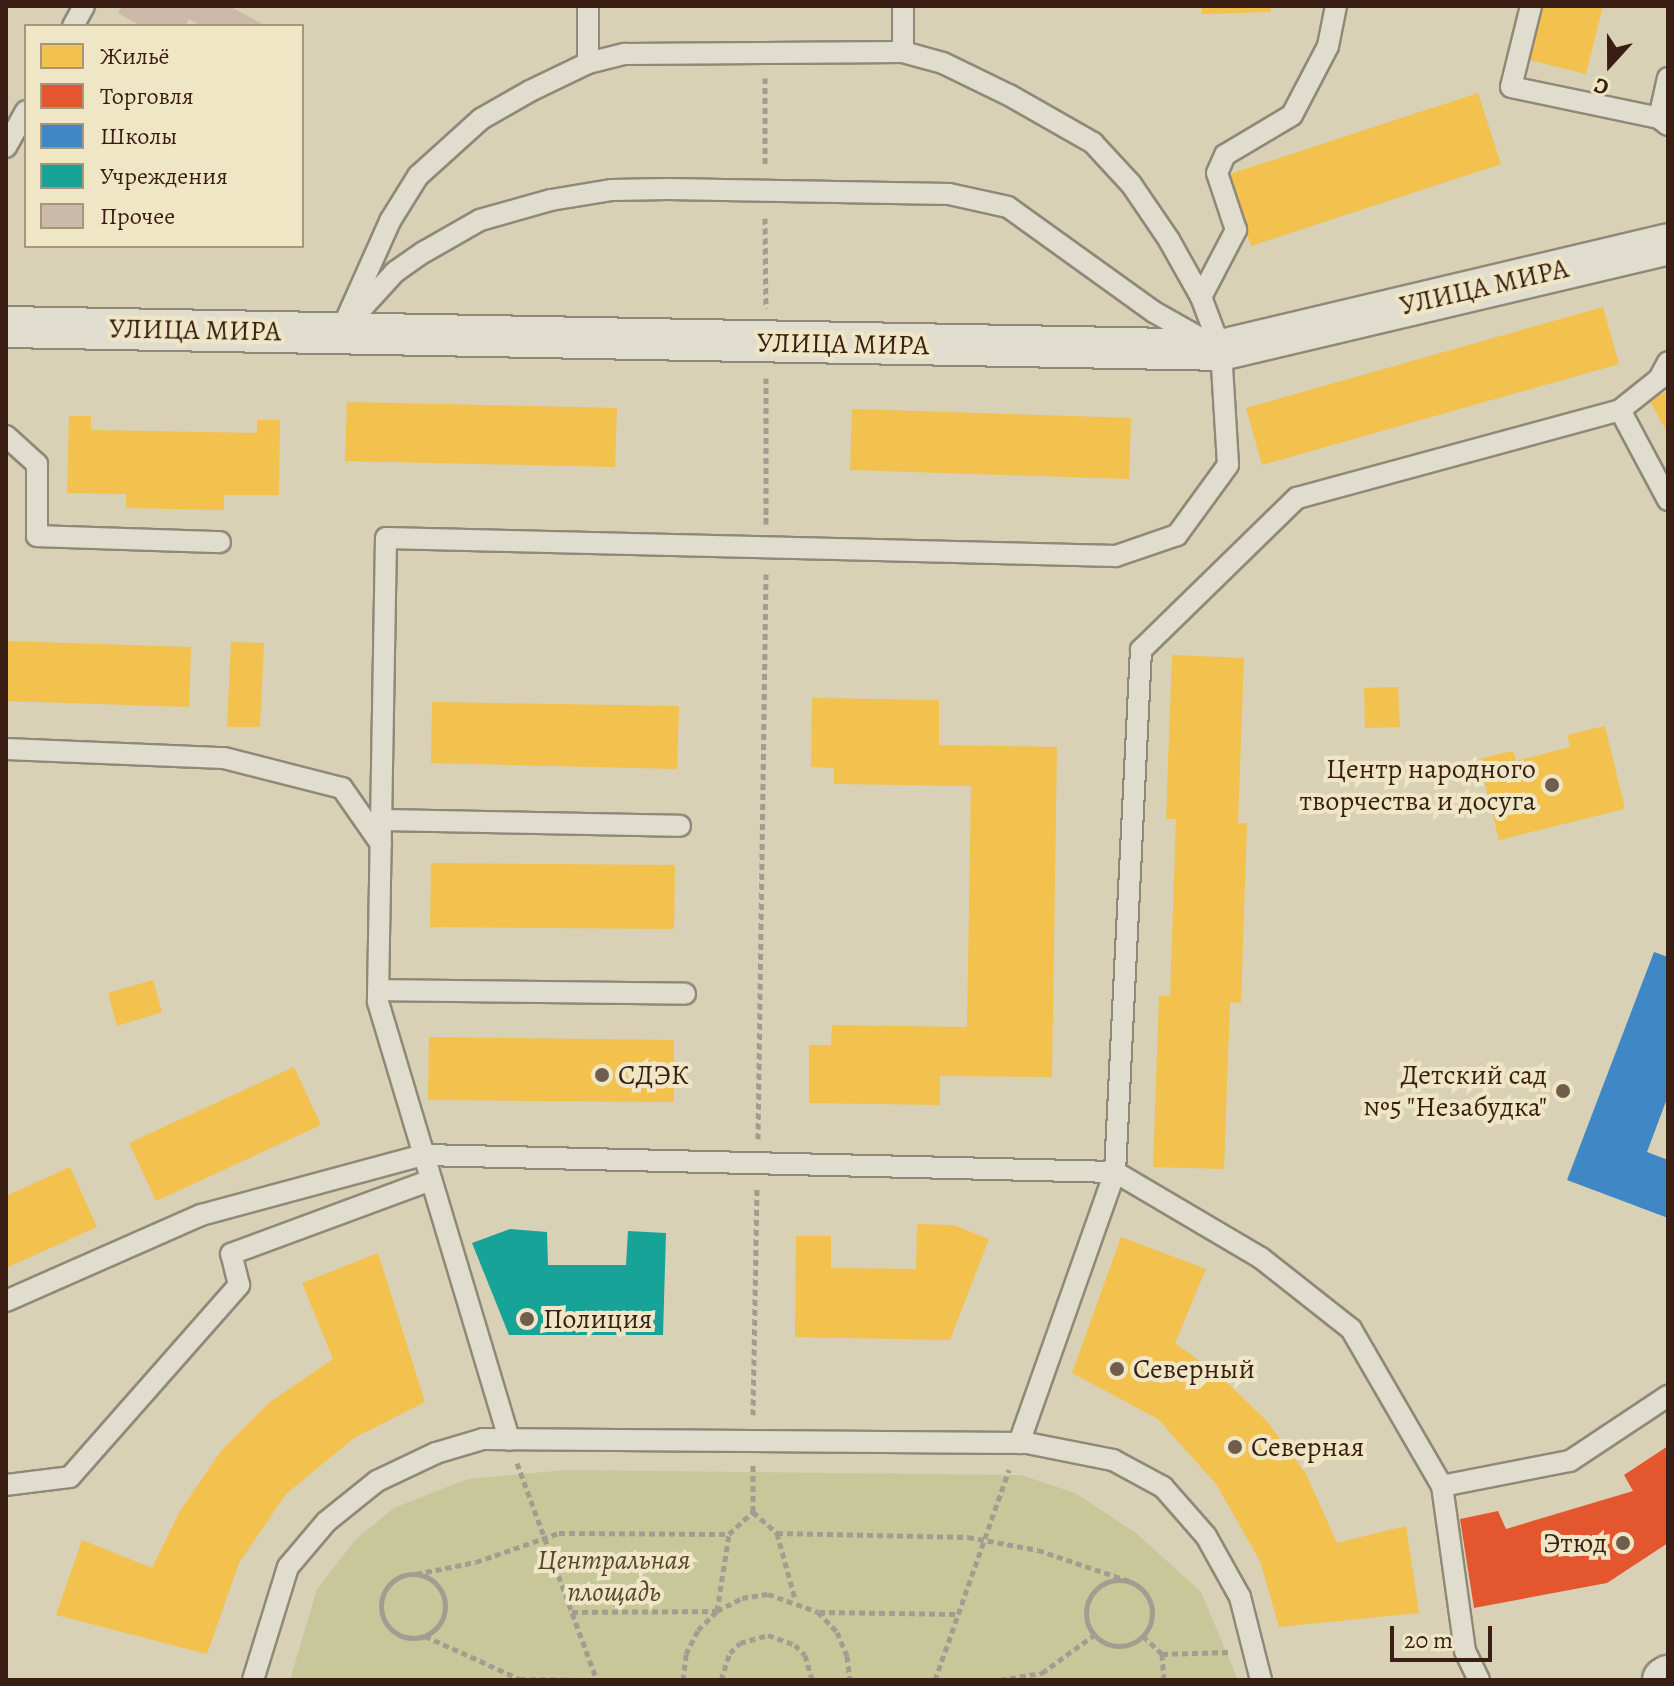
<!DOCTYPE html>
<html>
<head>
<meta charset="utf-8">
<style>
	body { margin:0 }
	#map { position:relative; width:1674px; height:1686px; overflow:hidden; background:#d8d1b5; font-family:Alegreya,serif }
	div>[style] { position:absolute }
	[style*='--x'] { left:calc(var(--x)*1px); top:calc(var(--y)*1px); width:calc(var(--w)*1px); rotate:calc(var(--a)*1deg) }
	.green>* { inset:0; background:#c8c79a }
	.homes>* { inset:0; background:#f2c14e }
	.shops>* { inset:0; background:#e4572e }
	.schools>* { inset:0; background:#3f88c5 }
	.public>* { inset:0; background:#17a398 }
	.building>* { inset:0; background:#cbbaaa }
	.path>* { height:5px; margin-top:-2.5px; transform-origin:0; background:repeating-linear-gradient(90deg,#a39d91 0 6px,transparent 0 10px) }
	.path>.ring { margin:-2.5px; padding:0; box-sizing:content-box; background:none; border:5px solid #a39d91; border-radius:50% }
	.roads { filter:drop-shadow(2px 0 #908978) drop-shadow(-2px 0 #908978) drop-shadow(0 2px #908978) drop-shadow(0 -2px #908978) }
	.lane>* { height:20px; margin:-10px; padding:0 10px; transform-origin:10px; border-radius:10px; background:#e0dcce }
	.street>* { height:40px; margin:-20px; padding:0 20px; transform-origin:20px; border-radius:20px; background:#e0dcce }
	.secondary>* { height:44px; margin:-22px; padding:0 22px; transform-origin:22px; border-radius:22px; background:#e0dcce }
	.dots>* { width:22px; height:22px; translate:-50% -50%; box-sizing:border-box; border:4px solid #efe6c5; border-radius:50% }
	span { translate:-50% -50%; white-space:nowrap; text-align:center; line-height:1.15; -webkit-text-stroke:8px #efe6c5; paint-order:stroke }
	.street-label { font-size:28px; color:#3a1e13 }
	.poi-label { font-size:28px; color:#3a1e13 }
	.right { translate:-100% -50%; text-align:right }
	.left { translate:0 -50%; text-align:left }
	.park-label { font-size:28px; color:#5a462f; font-style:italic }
	.frame { position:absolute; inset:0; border:8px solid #3a1e13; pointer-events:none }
	.legend { position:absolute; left:24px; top:24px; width:280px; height:224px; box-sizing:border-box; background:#efe6c5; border:2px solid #a7967e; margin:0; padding:10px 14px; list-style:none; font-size:24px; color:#3a1e13 }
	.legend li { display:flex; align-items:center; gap:16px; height:40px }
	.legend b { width:40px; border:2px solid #a7967e }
	.north { position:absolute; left:1570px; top:24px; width:80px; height:80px; -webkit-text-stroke:6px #efe6c5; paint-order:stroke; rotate:201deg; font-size:22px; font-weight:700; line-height:32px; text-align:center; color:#3a1e13 }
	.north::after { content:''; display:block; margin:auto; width:28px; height:36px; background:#3a1e13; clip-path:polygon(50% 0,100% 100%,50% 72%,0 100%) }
	.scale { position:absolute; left:1390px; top:1626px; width:102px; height:36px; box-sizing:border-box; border:4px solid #3a1e13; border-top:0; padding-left:10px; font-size:24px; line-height:28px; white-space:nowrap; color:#3a1e13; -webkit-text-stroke:6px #efe6c5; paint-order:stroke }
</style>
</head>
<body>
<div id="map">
	<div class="green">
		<div style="clip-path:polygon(566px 1470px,1021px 1475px,1075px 1493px,1136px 1533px,1201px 1592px,1238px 1680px,290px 1680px,317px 1589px,356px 1539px,394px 1508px,467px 1479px)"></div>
	</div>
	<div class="homes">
		<div style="clip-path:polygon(1202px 6px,1271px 6px,1271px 12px,1202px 14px)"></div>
		<div style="clip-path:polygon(1538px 6px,1603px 6px,1586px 74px,1526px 59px)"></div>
		<div style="clip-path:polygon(1478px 93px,1501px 164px,1251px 246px,1227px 175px)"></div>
		<div style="clip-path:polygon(1603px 307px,1619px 364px,1262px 465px,1246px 408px)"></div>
		<div style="clip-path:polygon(1668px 391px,1668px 434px,1650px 401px)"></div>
		<div style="clip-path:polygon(347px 402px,617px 408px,615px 467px,345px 461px)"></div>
		<div style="clip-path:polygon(852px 409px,1131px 418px,1129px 479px,850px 470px)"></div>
		<div style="clip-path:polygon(69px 416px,91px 416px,91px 430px,257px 433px,257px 420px,280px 420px,279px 495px,224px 495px,224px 510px,126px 508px,126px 494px,67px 493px)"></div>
		<div style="clip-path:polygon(6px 641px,191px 647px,189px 707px,6px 701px)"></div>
		<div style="clip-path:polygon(231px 642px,264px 643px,260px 727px,227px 727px)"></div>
		<div style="clip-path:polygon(1172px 655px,1244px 658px,1238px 823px,1247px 823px,1241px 1003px,1230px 1002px,1224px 1169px,1153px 1167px,1159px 996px,1170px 996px,1176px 819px,1166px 819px)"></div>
		<div style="clip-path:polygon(1398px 687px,1400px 727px,1365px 728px,1364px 688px)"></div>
		<div style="clip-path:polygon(812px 698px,939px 700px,939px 745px,1057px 747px,1052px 1077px,940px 1076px,940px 1105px,809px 1103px,809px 1045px,831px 1045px,832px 1025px,967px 1027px,971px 786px,834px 784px,834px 768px,811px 767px)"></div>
		<div style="clip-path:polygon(432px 702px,679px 706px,677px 769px,431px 763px)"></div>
		<div style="clip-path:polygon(1605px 726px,1625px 809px,1499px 840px,1479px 759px,1513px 751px,1516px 761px,1570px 747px,1567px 735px)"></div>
		<div style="clip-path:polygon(431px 863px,675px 865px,674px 929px,430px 927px)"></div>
		<div style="clip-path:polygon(153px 980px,162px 1012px,117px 1026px,108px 993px)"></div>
		<div style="clip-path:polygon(429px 1037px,674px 1040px,674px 1102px,428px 1100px)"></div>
		<div style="clip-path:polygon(294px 1067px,321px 1125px,156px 1201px,129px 1143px)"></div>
		<div style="clip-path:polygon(70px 1167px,97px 1227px,6px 1268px,6px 1196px)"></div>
		<div style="clip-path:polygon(917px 1224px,953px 1225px,989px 1239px,950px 1340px,795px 1337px,796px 1236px,831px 1236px,831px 1268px,916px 1269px)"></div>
		<div style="clip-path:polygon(1121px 1237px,1206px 1269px,1175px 1343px,1220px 1376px,1266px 1420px,1306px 1474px,1337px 1543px,1406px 1526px,1419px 1613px,1279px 1627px,1260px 1561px,1216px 1484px,1158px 1419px,1072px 1373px)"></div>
		<div style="clip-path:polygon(378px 1253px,425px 1402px,354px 1438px,286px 1494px,239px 1563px,207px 1654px,56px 1615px,82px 1540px,152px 1568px,180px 1511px,221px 1451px,269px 1403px,333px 1359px,302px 1283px)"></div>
	</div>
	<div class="shops">
		<div style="clip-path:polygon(1668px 1446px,1668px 1543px,1607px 1583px,1474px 1608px,1460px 1519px,1498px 1511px,1506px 1529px,1633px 1491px,1624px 1475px)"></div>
	</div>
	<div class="schools">
		<div style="clip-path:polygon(1654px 952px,1668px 957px,1668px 1096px,1647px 1152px,1668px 1160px,1668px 1218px,1567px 1180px)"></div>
	</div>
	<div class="public">
		<div style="clip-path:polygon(510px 1229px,547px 1232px,548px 1265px,626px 1265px,628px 1231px,666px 1233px,663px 1335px,509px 1335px,472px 1243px)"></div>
	</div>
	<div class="building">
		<div style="clip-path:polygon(122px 6px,229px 6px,266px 26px,201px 26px,189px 19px,185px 26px,141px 26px,118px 13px)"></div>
	</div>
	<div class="path">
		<div style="--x:765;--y:78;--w:86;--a:90"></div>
		<div style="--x:765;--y:218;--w:90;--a:89.4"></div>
		<div style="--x:766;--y:378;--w:146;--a:90"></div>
		<div style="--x:758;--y:1139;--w:565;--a:-89.19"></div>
		<div style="--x:753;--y:1415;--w:226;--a:-89"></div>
		<div style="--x:517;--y:1463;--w:231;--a:69.8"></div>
		<div style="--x:753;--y:1465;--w:47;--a:90"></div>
		<div style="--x:753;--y:1512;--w:32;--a:41"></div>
		<div style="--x:777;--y:1533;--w:68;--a:74.7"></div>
		<div style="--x:777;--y:1533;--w:191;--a:1.2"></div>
		<div style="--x:968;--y:1537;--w:71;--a:10.5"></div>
		<div style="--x:1038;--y:1550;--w:96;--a:18.8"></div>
		<div style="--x:416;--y:1574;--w:61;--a:-11.3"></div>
		<div style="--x:476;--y:1562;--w:88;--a:-19.3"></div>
		<div style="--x:559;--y:1533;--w:170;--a:0.3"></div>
		<div class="ring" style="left:381px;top:1574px;width:59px;height:59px"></div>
		<div class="ring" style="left:1086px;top:1580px;width:61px;height:61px"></div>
		<div style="--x:572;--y:1612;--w:145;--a:-0.4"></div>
		<div style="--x:717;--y:1611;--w:78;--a:-81.1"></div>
		<div style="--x:729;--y:1534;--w:33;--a:-43"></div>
		<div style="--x:819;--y:1612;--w:139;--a:0.8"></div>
		<div style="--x:425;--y:1636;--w:104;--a:24.4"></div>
		<div style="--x:520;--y:1679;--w:76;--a:0.8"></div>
		<div style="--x:1143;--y:1636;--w:26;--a:43"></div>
		<div style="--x:1162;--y:1654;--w:26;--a:86"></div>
		<div style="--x:1162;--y:1654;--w:67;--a:-1.7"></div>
		<div style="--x:683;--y:1680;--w:26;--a:-83"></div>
		<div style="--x:686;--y:1654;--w:27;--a:-63"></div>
		<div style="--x:698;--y:1630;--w:27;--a:-45"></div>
		<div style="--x:717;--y:1611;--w:28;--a:-27"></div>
		<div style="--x:742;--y:1598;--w:26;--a:-9"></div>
		<div style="--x:768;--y:1594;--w:53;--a:19.8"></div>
		<div style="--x:818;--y:1612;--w:28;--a:46"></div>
		<div style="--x:837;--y:1632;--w:26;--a:67"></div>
		<div style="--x:847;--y:1656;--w:24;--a:83"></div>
		<div style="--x:721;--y:1680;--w:28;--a:-72"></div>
		<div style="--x:730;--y:1653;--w:14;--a:-45"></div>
		<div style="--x:740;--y:1643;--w:29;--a:-16"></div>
		<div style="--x:768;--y:1635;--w:29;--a:20"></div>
		<div style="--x:795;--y:1645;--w:14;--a:45"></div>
		<div style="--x:805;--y:1655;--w:26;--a:74"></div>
		<div style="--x:935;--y:1680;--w:223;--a:-70.6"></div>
		<div style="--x:1000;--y:1680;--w:43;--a:-9.5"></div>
		<div style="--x:1042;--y:1673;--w:64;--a:-36.2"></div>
	</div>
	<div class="roads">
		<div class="lane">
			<div style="--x:588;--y:6;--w:57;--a:90"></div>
			<div style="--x:903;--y:6;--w:46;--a:90"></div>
			<div style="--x:1531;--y:6;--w:83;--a:103.9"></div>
			<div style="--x:1511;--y:87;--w:151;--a:11.8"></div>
			<div style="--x:73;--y:26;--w:23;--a:-61"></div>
			<div style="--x:1668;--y:78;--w:41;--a:102.7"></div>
			<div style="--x:1659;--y:118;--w:11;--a:38"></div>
			<div style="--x:6;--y:147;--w:41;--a:-60.9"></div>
			<div style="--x:1201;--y:297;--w:76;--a:-62.4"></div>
			<div style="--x:1236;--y:230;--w:60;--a:-108.4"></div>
			<div style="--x:1217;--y:173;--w:20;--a:-66"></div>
			<div style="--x:1225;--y:155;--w:78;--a:-30.8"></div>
			<div style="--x:1292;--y:115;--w:78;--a:-62.4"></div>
			<div style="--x:1328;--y:46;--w:41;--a:-78.7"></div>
			<div style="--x:353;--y:318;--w:62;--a:-47.6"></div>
			<div style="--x:395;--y:272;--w:35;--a:-35"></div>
			<div style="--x:424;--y:252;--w:64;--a:-29.7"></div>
			<div style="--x:480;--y:220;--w:74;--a:-15.7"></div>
			<div style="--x:551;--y:200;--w:62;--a:-9.3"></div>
			<div style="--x:612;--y:190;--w:56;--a:-1"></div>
			<div style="--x:668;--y:189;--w:281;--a:1"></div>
			<div style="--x:949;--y:194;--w:60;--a:12.4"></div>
			<div style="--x:1008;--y:207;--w:180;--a:35.7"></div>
			<div style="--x:1154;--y:312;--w:61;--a:29.5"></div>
			<div style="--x:340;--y:333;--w:123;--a:-65.9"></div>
			<div style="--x:390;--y:221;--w:53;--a:-58.1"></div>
			<div style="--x:418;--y:176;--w:85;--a:-42.1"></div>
			<div style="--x:481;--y:119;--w:56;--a:-29.7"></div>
			<div style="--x:530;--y:91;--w:64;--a:-25.8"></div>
			<div style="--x:588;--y:63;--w:38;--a:-14"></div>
			<div style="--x:625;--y:54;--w:278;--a:-0.4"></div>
			<div style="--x:903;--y:52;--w:41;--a:15.4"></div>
			<div style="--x:943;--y:63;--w:73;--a:25.9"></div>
			<div style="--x:1009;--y:95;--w:97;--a:29.7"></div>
			<div style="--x:1093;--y:143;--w:56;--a:47.2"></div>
			<div style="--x:1131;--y:184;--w:68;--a:55.8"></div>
			<div style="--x:1169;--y:240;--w:65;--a:60.7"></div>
			<div style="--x:1201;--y:297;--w:57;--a:69.3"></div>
			<div style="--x:1221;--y:350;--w:115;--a:86.5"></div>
			<div style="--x:1228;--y:465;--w:87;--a:126.1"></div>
			<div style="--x:1177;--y:535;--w:65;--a:161"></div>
			<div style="--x:1116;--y:556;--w:730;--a:-178.59"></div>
			<div style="--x:386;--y:538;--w:464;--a:91"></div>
			<div style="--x:378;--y:1002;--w:457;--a:73.3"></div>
			<div style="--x:1620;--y:410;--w:50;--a:-38.5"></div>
			<div style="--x:1659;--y:379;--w:19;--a:-62"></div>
			<div style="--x:6;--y:436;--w:42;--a:42.1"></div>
			<div style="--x:37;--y:464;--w:72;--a:90"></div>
			<div style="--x:37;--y:536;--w:183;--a:1.9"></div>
			<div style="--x:6;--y:749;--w:218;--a:2.4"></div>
			<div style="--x:224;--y:758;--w:122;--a:14.3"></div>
			<div style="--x:342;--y:788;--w:68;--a:55.1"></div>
			<div style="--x:381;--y:820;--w:299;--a:1.1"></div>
			<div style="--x:378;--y:990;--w:307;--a:0.7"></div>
			<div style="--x:6;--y:1301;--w:213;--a:-23.8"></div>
			<div style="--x:201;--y:1215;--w:231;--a:-15.1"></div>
			<div style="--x:424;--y:1155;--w:691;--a:1.41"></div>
			<div style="--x:1115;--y:1172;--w:169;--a:30.5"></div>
			<div style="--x:1261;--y:1258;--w:115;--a:38.3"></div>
			<div style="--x:1351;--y:1329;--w:181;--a:59.9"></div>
			<div style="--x:1019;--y:1443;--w:288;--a:-70.5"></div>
			<div style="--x:1115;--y:1172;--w:523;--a:-87.15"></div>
			<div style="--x:1141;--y:650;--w:218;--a:-44.3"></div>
			<div style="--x:1297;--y:498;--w:335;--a:-15.2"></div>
			<div style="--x:1620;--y:410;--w:102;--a:61.9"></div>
			<div style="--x:6;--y:1485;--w:64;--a:-7.1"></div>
			<div style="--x:70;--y:1477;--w:256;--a:-48.6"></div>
			<div style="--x:239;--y:1285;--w:32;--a:-104"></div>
			<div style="--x:231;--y:1254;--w:213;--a:-20.3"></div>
			<div style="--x:253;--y:1680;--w:118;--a:-72.8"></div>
			<div style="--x:288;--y:1567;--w:59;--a:-49.8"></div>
			<div style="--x:326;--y:1522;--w:65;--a:-38.8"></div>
			<div style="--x:377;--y:1481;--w:65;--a:-25.4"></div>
			<div style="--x:436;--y:1453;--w:49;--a:-16.6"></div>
			<div style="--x:483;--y:1439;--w:544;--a:0.42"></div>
			<div style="--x:1027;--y:1443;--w:88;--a:11.2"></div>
			<div style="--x:1113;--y:1460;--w:57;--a:28.4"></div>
			<div style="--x:1163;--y:1487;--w:65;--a:48.7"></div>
			<div style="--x:1206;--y:1536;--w:70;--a:60.9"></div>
			<div style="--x:1240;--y:1597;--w:86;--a:75.8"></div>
			<div style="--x:1479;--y:1680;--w:32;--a:-116"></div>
			<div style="--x:1465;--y:1651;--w:167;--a:-97.9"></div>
			<div style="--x:1442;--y:1486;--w:130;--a:-11.1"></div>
			<div style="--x:1570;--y:1461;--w:118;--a:-33.6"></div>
		</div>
		<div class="street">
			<div style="--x:6;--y:327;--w:1215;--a:1.08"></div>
			<div style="--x:1221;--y:350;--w:459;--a:-13.3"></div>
		</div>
		<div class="secondary">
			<div style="--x:1665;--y:1680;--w:4;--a:-34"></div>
		</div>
	</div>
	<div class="dots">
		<div style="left:1552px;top:785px;background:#715d4c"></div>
		<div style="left:602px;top:1075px;background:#715d4c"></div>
		<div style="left:1563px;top:1091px;background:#715d4c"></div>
		<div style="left:527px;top:1319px;background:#715d4c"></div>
		<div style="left:1117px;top:1369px;background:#715d4c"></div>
		<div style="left:1235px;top:1447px;background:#715d4c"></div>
		<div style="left:1623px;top:1543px;background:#715d4c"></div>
	</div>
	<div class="street-label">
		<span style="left:1484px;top:287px;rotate:-13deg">УЛИЦА МИРА</span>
		<span style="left:195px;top:330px;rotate:1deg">УЛИЦА МИРА</span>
		<span style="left:843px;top:344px;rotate:1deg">УЛИЦА МИРА</span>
	</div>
	<div class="poi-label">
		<span class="right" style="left:1536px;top:785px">Центр народного<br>творчества и досуга</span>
		<span class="left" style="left:618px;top:1075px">СДЭК</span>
		<span class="right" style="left:1547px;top:1091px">Детский сад<br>№5 "Незабудка"</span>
		<span class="left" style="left:543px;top:1319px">Полиция</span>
		<span class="left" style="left:1133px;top:1369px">Северный</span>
		<span class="left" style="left:1251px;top:1447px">Северная</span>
		<span class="right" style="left:1607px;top:1543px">Этюд</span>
	</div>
	<div class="park-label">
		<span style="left:614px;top:1576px">Центральная<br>площадь</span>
	</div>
	<div class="frame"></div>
	<ul class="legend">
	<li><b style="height:22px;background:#f2c14e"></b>Жильё</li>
	<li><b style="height:22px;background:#e4572e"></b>Торговля</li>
	<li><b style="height:22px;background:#3f88c5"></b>Школы</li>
	<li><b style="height:22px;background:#17a398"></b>Учреждения</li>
	<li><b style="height:22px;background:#cbbaaa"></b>Прочее</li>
	</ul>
	<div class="north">С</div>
	<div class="scale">20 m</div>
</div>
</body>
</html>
